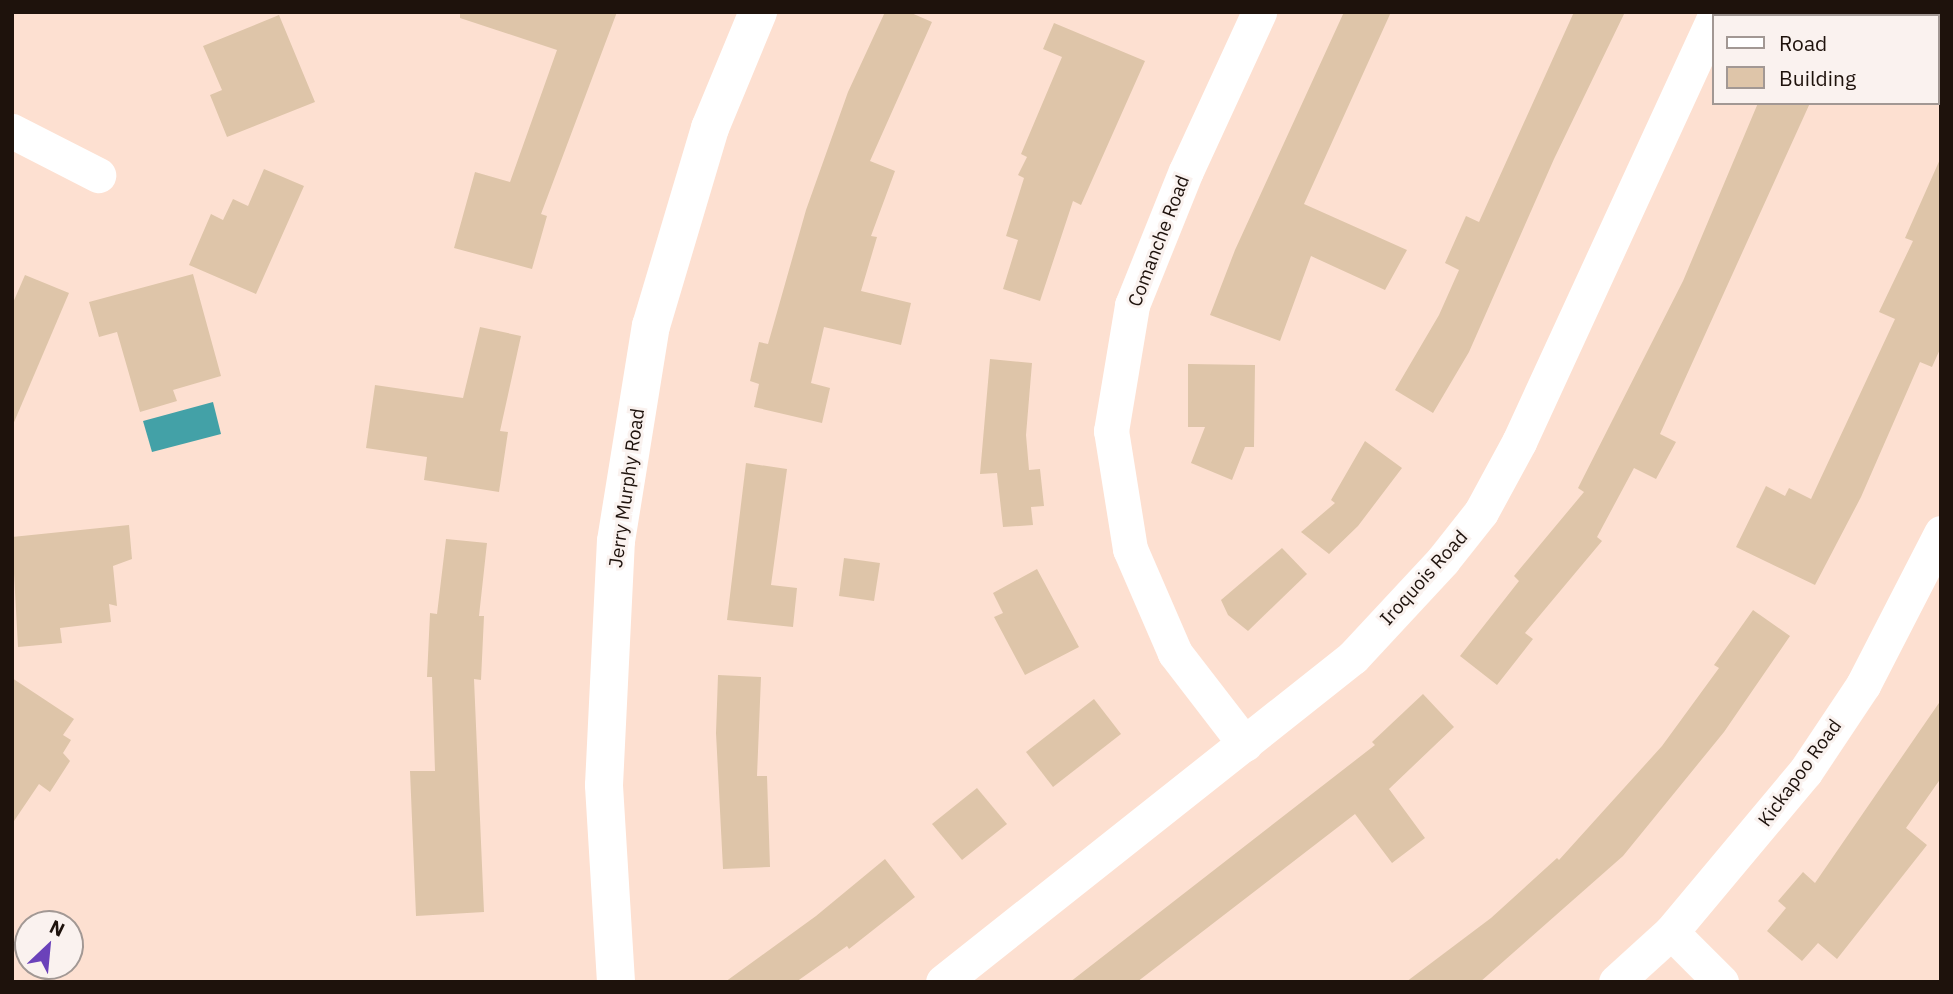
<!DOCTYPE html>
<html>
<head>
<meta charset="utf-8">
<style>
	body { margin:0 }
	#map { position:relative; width:1953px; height:994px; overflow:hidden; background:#fde0d1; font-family:"IBM Plex Sans",sans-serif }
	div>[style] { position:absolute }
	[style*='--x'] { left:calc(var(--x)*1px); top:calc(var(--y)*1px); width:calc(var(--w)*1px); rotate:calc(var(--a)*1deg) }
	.water>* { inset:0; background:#43a1a7 }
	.building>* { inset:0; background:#dec5a9 }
	.street>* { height:35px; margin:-17.5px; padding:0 17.5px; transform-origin:17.5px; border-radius:17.5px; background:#fff }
	.secondary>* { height:38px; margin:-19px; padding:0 19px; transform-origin:19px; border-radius:19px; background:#fff }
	span { translate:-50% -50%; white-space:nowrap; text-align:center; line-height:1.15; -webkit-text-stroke:6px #faf2ef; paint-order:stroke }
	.street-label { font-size:19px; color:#1e120c }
	.frame { position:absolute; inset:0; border:14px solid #1e120c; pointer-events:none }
	.legend { position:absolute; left:1712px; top:14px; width:228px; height:91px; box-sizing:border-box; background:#faf2ef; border:2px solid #a29894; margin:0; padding:9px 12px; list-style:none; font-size:21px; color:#1e120c }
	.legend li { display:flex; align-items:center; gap:14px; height:35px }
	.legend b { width:35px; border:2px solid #a29894 }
	.north { position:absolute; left:14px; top:910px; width:70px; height:70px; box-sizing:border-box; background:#faf2ef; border:2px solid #a29894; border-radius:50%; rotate:26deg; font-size:19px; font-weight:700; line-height:28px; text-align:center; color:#1e120c }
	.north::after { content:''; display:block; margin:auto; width:24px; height:32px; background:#6b42ba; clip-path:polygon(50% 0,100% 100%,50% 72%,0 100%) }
</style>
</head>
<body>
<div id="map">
	<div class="water">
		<div style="clip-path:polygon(213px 402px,221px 434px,152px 452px,143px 421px)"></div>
	</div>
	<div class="building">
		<div style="clip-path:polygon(460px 12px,617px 12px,541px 214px,547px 216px,532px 269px,454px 248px,475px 172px,510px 182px,557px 50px,460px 18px)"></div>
		<div style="clip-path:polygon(885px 12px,909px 12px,932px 22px,870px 161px,895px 171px,871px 236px,877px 237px,861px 291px,911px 303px,901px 345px,824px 327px,811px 383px,830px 388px,822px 423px,754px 407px,759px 384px,750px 381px,759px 342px,768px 344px,806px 210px,848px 92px)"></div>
		<div style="clip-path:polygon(1344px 12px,1391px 12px,1304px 204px,1407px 250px,1385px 290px,1311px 256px,1280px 341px,1210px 315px,1235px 250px)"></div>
		<div style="clip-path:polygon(1574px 12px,1625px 12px,1554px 159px,1469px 352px,1433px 413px,1395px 390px,1439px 315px,1459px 270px,1445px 263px,1466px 216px,1479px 222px)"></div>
		<div style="clip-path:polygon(279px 15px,315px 102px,227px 137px,210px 95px,222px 90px,203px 46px)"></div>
		<div style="clip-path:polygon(1054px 23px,1145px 61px,1081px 205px,1073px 201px,1040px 301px,1003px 289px,1018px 240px,1006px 236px,1024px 178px,1018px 175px,1027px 157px,1021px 154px,1062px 57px,1043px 49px)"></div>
		<div style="clip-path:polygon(1758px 103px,1810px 103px,1660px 434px,1676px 442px,1656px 479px,1634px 468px,1597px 537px,1602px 541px,1525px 633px,1533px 639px,1497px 685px,1460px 656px,1519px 581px,1514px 576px,1584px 492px,1578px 488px,1683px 281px)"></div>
		<div style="clip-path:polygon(1941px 157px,1941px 347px,1932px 367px,1920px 362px,1861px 497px,1815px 585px,1736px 547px,1766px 486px,1785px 496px,1789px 488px,1811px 499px,1895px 319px,1879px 312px,1913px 241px,1905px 238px)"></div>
		<div style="clip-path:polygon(264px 169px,304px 186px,256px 294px,189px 265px,211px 214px,223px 220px,233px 199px,248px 206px)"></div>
		<div style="clip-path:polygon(193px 274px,221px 376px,173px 390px,177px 401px,140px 412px,117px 332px,99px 337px,89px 302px)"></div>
		<div style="clip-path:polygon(25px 275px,69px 293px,12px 427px,12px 305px)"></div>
		<div style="clip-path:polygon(480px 327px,521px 336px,500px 431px,508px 432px,499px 492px,424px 480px,427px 457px,366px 448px,375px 385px,463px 398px)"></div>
		<div style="clip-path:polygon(990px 359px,1032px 363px,1026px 435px,1029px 470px,1040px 469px,1044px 506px,1031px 507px,1033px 525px,1003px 527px,997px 473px,980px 474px)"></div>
		<div style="clip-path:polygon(1188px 364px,1255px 365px,1254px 447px,1245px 447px,1232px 480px,1191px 463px,1205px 427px,1188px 427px)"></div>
		<div style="clip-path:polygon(1365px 441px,1402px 468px,1358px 526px,1329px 554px,1301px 532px,1335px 503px,1331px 500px)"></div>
		<div style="clip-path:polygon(746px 463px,787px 469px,771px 585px,797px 588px,793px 627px,727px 620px)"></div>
		<div style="clip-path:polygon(129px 525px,132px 559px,113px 566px,117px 606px,109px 604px,111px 622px,60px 628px,62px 643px,18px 647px,12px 537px)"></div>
		<div style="clip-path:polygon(446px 539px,487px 543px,479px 616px,484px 616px,481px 680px,474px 679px,484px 912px,416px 916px,410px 771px,435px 771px,432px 677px,427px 677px,430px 613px,437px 614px)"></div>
		<div style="clip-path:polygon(1282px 548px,1307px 574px,1248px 631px,1228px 615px,1221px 600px)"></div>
		<div style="clip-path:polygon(844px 558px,880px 563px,874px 601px,839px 596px)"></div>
		<div style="clip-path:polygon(1037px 569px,1079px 647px,1025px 675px,994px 617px,1003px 613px,993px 593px)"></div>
		<div style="clip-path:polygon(1753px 610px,1790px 636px,1724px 732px,1623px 856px,1480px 982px,1406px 982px,1491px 918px,1557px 858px,1559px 860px,1662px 746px,1719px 668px,1714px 665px)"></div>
		<div style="clip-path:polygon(718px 675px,761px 677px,757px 776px,767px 776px,770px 867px,723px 869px,716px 733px)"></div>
		<div style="clip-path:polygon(12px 678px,74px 719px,63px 735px,71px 740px,63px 753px,70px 761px,50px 792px,39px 784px,12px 824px)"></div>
		<div style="clip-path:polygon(1423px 694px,1454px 727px,1389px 789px,1425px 838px,1392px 863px,1355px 814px,1137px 982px,1070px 982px,1375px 745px,1372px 742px)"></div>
		<div style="clip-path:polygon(1094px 699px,1121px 734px,1053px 787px,1026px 752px)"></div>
		<div style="clip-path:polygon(1941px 700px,1941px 778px,1906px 828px,1927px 845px,1837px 959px,1818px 943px,1802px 961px,1767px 931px,1786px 908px,1778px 901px,1803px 872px,1815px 883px)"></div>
		<div style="clip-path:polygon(977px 788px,1007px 824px,962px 860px,932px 824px)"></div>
		<div style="clip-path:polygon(885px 859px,915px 897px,849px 949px,847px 946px,796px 982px,725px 982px,816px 916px)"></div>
	</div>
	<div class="street">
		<div style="--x:12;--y:131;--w:97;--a:27.1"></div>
		<div style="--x:1245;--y:744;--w:115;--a:-127.6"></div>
		<div style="--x:1175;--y:653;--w:113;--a:-113.4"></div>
		<div style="--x:1130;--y:549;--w:120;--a:-99.1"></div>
		<div style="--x:1111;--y:431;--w:128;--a:-80.5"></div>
		<div style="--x:1132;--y:305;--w:144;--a:-68.1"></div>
		<div style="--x:1186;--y:171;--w:175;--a:-65.3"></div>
		<div style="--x:1671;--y:932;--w:71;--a:45"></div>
		<div style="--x:943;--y:982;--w:523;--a:-38.4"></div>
		<div style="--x:1353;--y:657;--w:132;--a:-47.1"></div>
		<div style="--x:1443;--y:560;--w:61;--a:-51.6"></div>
		<div style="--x:1481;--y:512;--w:80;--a:-61.5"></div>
		<div style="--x:1519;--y:442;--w:464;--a:-65.3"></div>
		<div style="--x:1616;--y:982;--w:74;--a:-42.3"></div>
		<div style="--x:1671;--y:932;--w:209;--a:-50.1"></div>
		<div style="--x:1805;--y:772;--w:105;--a:-56.3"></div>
		<div style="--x:1863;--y:685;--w:171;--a:-62.8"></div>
	</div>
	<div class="secondary">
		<div style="--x:616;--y:982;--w:197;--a:-93.5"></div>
		<div style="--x:604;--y:785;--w:244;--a:-87.2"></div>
		<div style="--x:616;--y:541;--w:218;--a:-80.8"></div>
		<div style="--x:651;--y:326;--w:207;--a:-73.4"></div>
		<div style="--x:710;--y:128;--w:126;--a:-67.5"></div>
	</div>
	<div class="street-label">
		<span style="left:1159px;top:241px;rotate:-69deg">Comanche Road</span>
		<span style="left:627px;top:488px;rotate:-82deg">Jerry Murphy Road</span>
		<span style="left:1424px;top:578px;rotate:-48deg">Iroquois Road</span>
		<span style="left:1800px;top:773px;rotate:-54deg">Kickapoo Road</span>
	</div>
	<div class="frame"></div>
	<ul class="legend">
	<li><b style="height:9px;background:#fff"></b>Road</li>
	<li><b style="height:19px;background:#dec5a9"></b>Building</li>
	</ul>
	<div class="north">N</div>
</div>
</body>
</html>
